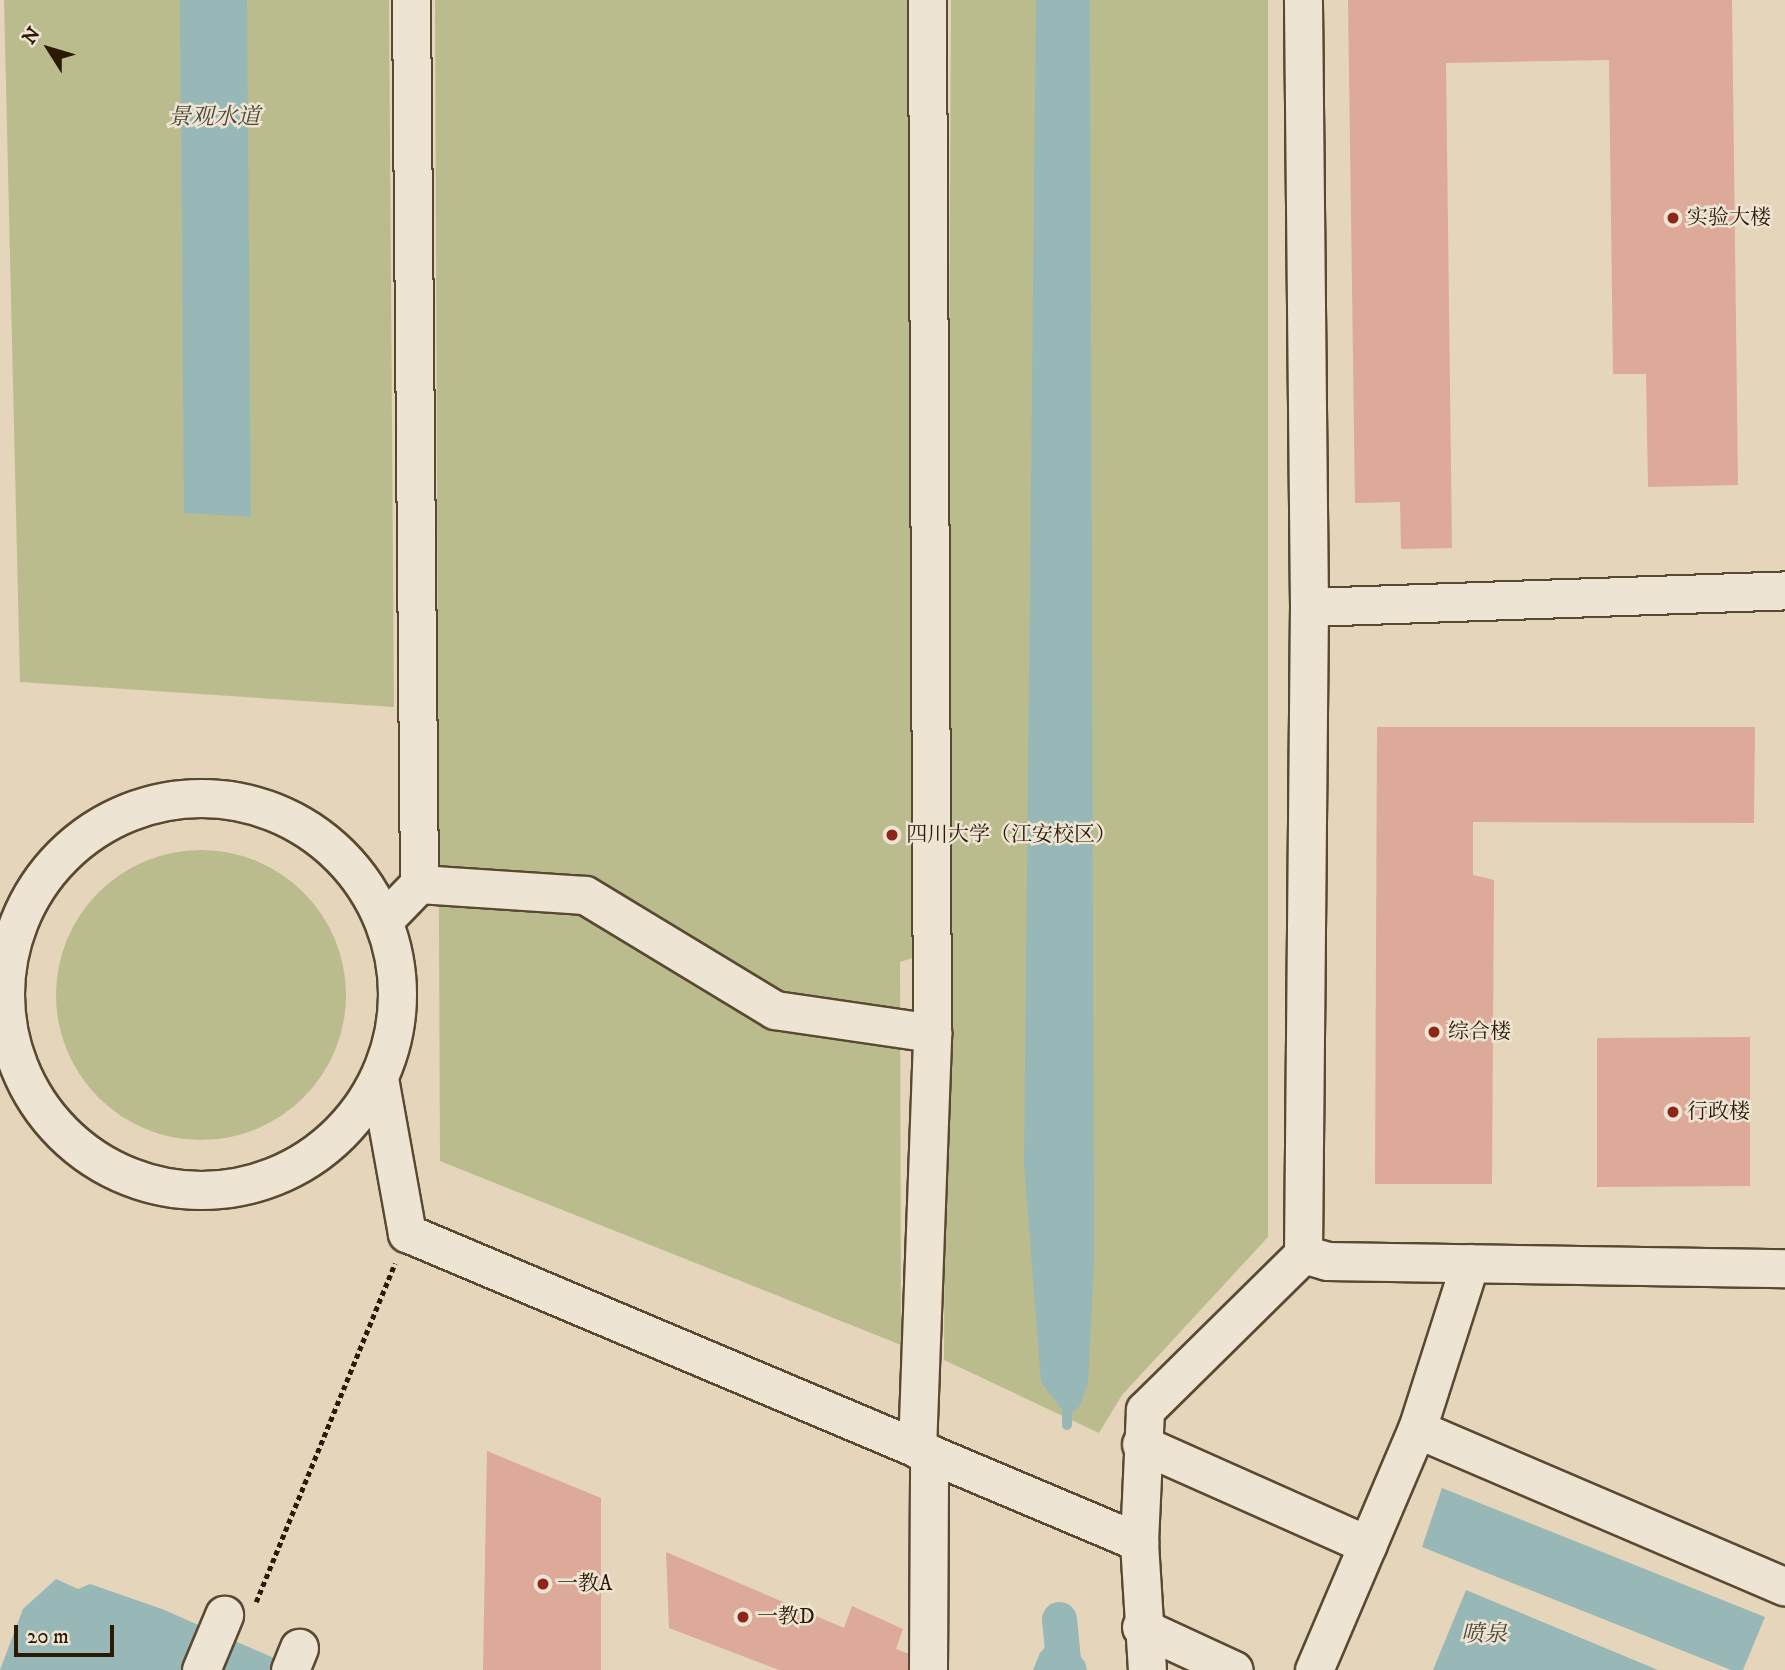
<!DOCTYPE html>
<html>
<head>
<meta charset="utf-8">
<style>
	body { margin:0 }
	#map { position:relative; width:1785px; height:1670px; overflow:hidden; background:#e5d5bb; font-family:"IM FELL DW Pica","Noto Serif SC",serif }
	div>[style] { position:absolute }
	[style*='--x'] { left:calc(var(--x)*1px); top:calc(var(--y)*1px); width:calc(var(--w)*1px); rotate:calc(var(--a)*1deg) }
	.green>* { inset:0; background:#babc8d }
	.round { border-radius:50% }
	.water>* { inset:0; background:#98b7b7 }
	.stream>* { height:10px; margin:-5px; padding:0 5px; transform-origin:5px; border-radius:5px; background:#98b7b7 }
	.canal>* { height:35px; margin:-17.5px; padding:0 17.5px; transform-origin:17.5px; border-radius:17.5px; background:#98b7b7 }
	.building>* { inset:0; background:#dda999 }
	.path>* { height:4.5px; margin-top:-2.25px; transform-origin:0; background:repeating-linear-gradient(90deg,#2b1a03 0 5px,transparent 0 8.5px) }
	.roads { filter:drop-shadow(2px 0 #5a4931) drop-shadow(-2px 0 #5a4931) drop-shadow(0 2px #5a4931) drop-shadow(0 -2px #5a4931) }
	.minor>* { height:37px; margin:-18.5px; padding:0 18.5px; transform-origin:18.5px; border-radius:18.5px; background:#eee4d3 }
	.minor>.ring { margin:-18.5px; padding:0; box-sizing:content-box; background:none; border:37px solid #eee4d3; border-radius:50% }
	.dots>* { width:19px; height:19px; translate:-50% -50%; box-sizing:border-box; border:4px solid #eee4d3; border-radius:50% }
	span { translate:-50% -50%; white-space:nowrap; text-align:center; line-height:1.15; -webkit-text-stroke:5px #eee4d3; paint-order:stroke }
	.poi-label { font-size:21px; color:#2b1a03 }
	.left { translate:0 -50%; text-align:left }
	.water-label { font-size:23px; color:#4c4939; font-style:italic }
	.north { position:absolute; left:14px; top:14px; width:70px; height:70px; -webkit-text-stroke:5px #eee4d3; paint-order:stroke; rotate:307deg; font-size:19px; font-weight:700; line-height:28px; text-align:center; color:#2b1a03 }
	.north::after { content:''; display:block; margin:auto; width:24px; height:32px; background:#2b1a03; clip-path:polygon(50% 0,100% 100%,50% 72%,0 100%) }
	.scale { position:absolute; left:14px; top:1625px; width:100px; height:32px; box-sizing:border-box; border:4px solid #2b1a03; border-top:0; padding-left:9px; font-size:21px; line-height:24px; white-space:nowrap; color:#2b1a03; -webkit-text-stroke:5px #eee4d3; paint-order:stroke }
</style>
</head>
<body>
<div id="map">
	<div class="green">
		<div style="clip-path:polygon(4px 0,389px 0,394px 707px,20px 682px)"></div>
		<div style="clip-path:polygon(435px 0,908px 0,912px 958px,900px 962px,901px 1345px,440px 1161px)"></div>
		<div style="clip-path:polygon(951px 0,1268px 0,1268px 1237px,1122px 1395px,1099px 1433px,944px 1360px)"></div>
		<div class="round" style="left:56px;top:850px;width:290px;height:290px"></div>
	</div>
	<div class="water">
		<div style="clip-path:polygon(180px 0,247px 0,251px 517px,184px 513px)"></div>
		<div style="clip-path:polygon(1036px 0,1090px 0,1094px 1262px,1088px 1384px,1079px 1407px,1067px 1417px,1041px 1382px,1024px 1163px)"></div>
		<div style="clip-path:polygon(1442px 1488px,1765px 1617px,1743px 1670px,1731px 1670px,1422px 1547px)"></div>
		<div style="clip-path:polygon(56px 1579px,78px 1589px,90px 1584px,162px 1609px,301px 1670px,0 1670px,23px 1609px)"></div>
		<div style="clip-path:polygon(1466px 1590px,1658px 1670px,1433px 1670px)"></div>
		<div style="clip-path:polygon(1060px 1631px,1085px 1662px,1087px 1670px,1033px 1670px,1040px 1653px)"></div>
	</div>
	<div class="stream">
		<div style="--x:1067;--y:1425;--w:21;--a:-90"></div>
	</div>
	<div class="canal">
		<div style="--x:1059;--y:1619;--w:51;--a:84.4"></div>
	</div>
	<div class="building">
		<div style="clip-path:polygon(1348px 0,1732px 0,1738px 485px,1648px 487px,1646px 374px,1613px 374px,1609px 60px,1446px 63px,1452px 548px,1401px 549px,1400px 502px,1355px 503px)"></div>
		<div style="clip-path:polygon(1377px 727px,1755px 727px,1754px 823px,1473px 822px,1473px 875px,1494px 880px,1492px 1184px,1375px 1184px)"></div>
		<div style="clip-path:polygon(1750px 1037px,1750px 1186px,1597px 1187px,1597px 1038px)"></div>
		<div style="clip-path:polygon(487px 1451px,601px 1498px,601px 1670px,483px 1670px)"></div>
		<div style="clip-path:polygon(666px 1552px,844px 1628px,852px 1606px,903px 1629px,896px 1649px,917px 1657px,912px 1670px,779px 1670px,669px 1628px)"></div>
	</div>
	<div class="path">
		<div style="--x:256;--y:1602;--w:366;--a:-67.7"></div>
	</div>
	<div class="roads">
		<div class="minor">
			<div style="--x:1309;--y:607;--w:476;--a:-2"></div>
			<div class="ring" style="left:5px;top:798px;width:355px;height:355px"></div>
			<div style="--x:419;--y:884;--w:166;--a:3.8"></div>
			<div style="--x:585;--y:895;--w:222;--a:31.2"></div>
			<div style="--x:775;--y:1010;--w:159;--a:8.3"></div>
			<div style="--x:384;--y:920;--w:50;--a:-45.8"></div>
			<div style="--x:419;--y:884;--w:884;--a:-90.52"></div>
			<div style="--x:379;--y:1078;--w:158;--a:79.8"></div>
			<div style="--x:407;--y:1233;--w:795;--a:22.89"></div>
			<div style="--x:1303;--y:1254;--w:25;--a:16"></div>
			<div style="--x:1327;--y:1261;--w:458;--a:0.9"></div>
			<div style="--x:1417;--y:1429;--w:400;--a:23.2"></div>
			<div style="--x:1141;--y:1444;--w:248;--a:24"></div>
			<div style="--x:917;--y:1449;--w:416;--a:-87.9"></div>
			<div style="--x:932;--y:1033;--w:1033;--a:-90.28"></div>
			<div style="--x:1141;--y:1627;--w:102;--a:24.8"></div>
			<div style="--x:201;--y:1670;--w:60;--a:-67.3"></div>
			<div style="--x:290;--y:1670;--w:24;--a:-68"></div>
			<div style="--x:928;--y:1670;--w:217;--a:-89.7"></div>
			<div style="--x:1147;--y:1670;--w:128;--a:-93.6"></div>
			<div style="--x:1139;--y:1542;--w:132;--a:-87.4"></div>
			<div style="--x:1145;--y:1410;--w:222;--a:-44.6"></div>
			<div style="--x:1303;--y:1254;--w:647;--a:-89.47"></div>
			<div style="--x:1309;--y:607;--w:607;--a:-90.57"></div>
			<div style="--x:1314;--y:1670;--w:262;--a:-66.9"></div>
			<div style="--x:1417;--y:1429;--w:174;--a:-72.3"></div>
		</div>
	</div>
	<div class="dots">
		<div style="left:1673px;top:218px;background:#8f2418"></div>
		<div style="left:892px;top:835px;background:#8f2418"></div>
		<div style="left:1434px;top:1032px;background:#8f2418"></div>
		<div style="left:1673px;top:1112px;background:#8f2418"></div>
		<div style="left:543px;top:1584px;background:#8f2418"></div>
		<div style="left:743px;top:1617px;background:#8f2418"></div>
	</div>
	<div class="poi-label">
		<span class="left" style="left:1687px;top:218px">实验大楼</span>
		<span class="left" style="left:906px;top:835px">四川大学（江安校区）</span>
		<span class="left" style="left:1448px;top:1032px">综合楼</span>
		<span class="left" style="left:1687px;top:1112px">行政楼</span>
		<span class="left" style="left:557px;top:1584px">一教A</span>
		<span class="left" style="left:757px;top:1617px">一教D</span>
	</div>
	<div class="water-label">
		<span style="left:214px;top:118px">景观水道</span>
		<span style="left:1484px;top:1635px">喷泉</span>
	</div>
	<div class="north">N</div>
	<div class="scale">20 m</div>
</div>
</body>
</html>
